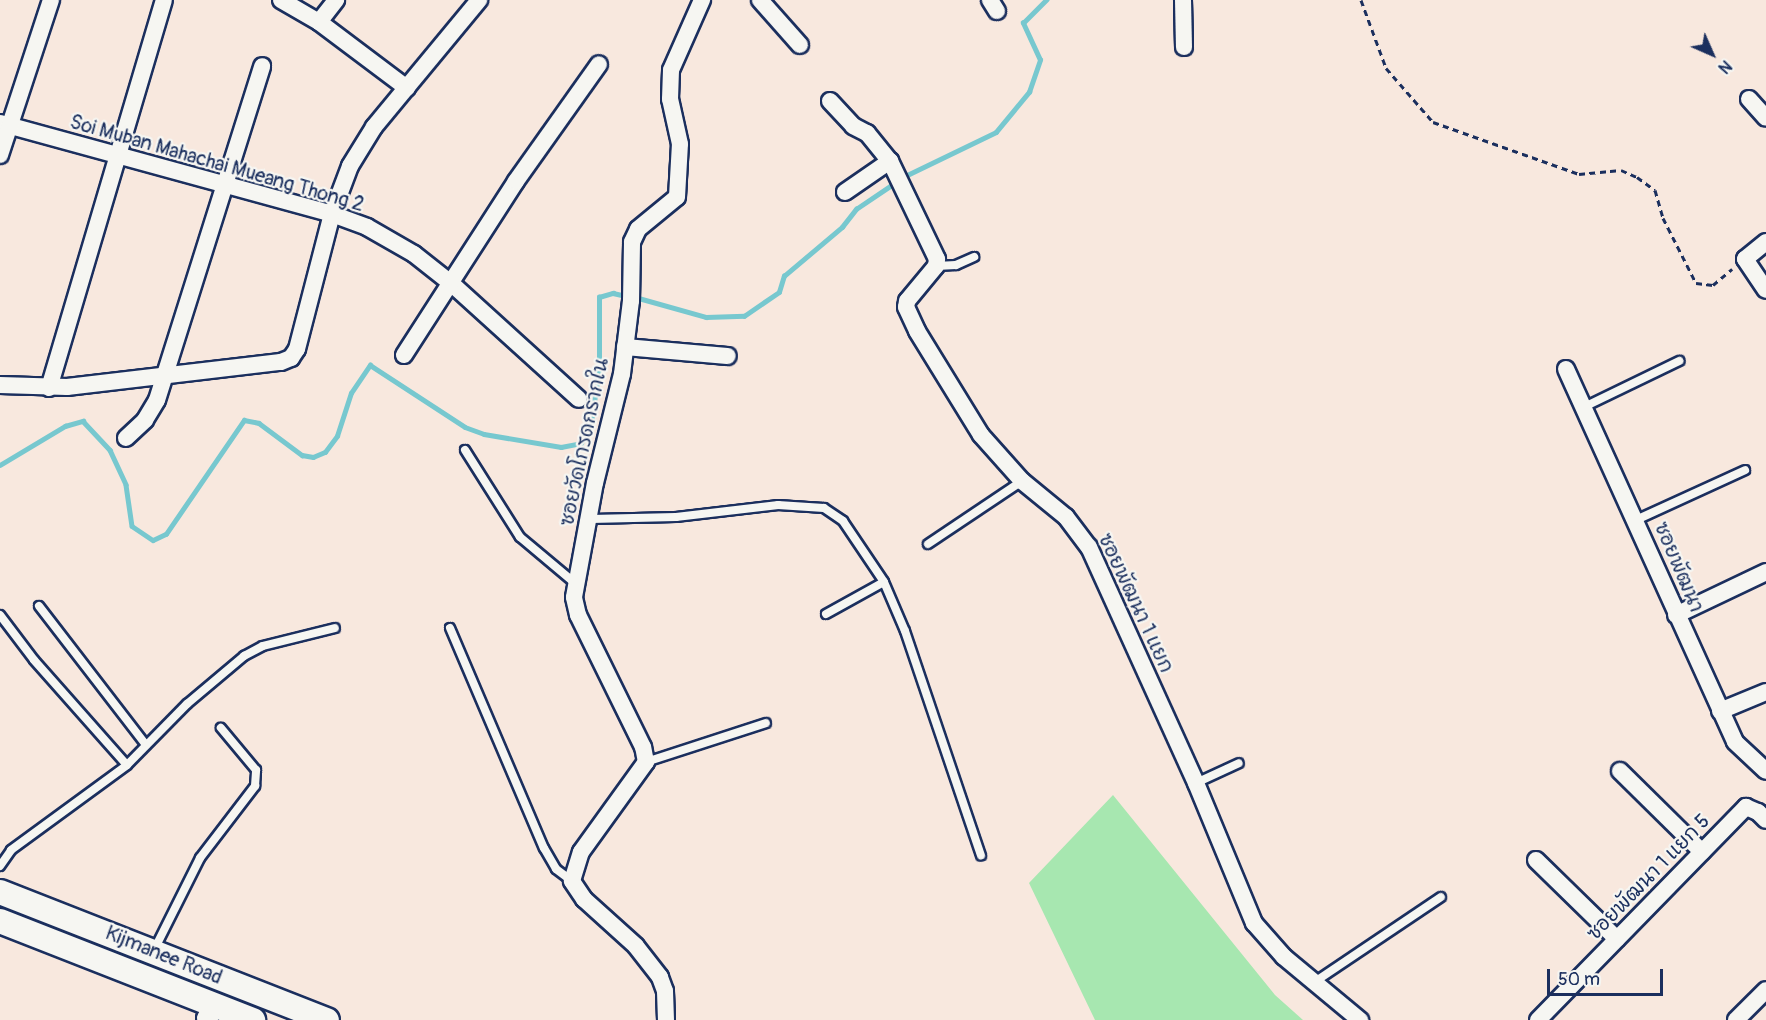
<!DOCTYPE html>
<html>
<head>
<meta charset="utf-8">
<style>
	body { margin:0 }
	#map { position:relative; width:1766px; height:1020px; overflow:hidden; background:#f8e8de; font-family:Pangolin,"Playpen Sans Thai",sans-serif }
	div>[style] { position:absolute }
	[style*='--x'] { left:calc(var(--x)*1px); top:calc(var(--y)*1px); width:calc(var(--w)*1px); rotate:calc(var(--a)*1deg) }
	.green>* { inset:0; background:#a7e7b0 }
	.stream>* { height:4.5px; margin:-2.25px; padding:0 2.25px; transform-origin:2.25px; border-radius:2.25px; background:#77c8cf }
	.path>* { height:3px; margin-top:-1.5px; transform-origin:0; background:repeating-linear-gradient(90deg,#1b2f5e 0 6px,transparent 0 10.5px) }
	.roads { filter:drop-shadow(2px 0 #1b2f5e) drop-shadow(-2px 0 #1b2f5e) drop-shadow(0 2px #1b2f5e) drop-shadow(0 -2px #1b2f5e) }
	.lane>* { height:8px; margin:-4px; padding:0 4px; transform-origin:4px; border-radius:4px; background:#f6f6f2 }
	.street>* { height:16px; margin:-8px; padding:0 8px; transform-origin:8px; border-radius:8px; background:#f6f6f2 }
	.secondary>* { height:24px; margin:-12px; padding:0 12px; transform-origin:12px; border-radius:12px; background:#f6f6f2 }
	span { translate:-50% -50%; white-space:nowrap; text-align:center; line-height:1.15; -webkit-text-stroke:4.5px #f6f6f2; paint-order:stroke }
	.street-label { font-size:20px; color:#1b2f5e }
	.north { position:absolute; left:1682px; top:24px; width:60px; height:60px; -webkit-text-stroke:4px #f6f6f2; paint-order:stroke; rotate:135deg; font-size:16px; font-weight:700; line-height:24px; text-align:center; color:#1b2f5e }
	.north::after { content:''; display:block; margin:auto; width:21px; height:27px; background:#1b2f5e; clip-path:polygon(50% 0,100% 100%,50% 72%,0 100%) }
	.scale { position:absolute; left:1547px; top:969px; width:116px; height:27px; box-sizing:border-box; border:3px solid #1b2f5e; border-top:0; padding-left:8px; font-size:18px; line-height:21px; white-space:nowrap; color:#1b2f5e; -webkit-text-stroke:4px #f6f6f2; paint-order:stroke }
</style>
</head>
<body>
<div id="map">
	<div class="green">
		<div style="clip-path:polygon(1113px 795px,1275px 995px,1303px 1020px,1095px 1020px,1029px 883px)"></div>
	</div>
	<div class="stream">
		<div style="--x:903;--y:177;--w:103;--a:-25.8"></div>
		<div style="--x:996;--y:132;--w:52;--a:-50.5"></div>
		<div style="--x:1029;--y:92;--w:34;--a:-71"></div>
		<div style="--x:1040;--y:60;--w:41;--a:-114.7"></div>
		<div style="--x:1023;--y:23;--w:33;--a:-45"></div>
		<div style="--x:635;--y:297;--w:74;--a:15.7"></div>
		<div style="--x:706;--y:317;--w:38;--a:-2"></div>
		<div style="--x:744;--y:316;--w:42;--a:-34.4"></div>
		<div style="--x:779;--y:292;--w:17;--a:-73"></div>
		<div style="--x:784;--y:276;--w:76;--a:-40.2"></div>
		<div style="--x:842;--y:227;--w:23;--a:-52"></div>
		<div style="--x:856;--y:209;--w:48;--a:-34"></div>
		<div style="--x:0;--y:465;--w:76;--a:-31"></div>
		<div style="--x:65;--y:426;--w:19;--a:-16"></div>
		<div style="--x:83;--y:421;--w:40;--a:47"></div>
		<div style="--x:110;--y:450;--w:38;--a:65"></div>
		<div style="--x:126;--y:485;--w:41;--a:81.7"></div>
		<div style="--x:132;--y:526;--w:25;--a:34"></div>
		<div style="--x:153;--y:540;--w:14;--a:-25"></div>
		<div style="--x:166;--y:534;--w:138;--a:-55.6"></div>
		<div style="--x:244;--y:420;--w:15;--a:11"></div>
		<div style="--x:259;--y:423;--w:54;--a:36.7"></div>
		<div style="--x:302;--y:455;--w:11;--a:10"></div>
		<div style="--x:313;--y:457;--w:13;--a:-23"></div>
		<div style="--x:325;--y:452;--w:20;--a:-53"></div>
		<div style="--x:337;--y:436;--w:45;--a:-72"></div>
		<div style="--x:351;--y:393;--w:34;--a:-56"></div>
		<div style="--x:370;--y:365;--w:113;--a:33.1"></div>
		<div style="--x:465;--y:427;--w:20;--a:20"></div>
		<div style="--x:484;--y:434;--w:78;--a:9.6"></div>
		<div style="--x:561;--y:447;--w:20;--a:-11"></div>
		<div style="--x:581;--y:443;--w:16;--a:-55"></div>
		<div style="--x:590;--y:430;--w:63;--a:-81.7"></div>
		<div style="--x:599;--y:368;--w:71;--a:-90"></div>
		<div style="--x:599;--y:297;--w:15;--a:-16"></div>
		<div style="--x:613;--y:293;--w:13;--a:13"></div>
	</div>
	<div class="path">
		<div style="--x:1361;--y:0;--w:72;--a:69.8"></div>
		<div style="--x:1386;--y:68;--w:72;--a:49"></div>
		<div style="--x:1433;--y:122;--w:155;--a:19.6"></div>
		<div style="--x:1579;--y:174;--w:42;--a:-5.4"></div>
		<div style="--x:1621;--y:170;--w:17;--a:24"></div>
		<div style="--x:1637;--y:177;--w:22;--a:36"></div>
		<div style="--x:1655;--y:190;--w:29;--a:74"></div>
		<div style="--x:1663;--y:218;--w:73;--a:63.1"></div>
		<div style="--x:1696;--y:283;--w:17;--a:7"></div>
		<div style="--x:1713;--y:285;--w:25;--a:-40"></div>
	</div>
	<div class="roads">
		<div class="lane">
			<div style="--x:936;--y:266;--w:20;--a:-3"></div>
			<div style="--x:956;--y:265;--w:20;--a:-24"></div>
			<div style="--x:1584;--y:407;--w:106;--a:-25.8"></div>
			<div style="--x:465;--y:450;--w:103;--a:57.7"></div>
			<div style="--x:520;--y:537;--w:73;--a:40"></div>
			<div style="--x:591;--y:519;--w:85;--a:-1.3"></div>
			<div style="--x:676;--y:517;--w:103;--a:-6.7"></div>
			<div style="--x:778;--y:505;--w:46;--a:3.7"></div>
			<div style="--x:824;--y:508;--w:23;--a:34"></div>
			<div style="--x:843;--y:521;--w:73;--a:56.1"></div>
			<div style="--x:884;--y:582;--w:53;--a:66.8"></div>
			<div style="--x:905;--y:631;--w:237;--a:71.3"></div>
			<div style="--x:1636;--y:520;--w:120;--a:-24.6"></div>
			<div style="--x:928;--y:544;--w:113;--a:-33.8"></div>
			<div style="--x:39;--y:606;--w:175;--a:52.4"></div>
			<div style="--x:826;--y:614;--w:66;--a:-28.9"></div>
			<div style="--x:0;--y:615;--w:56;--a:52.9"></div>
			<div style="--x:34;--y:660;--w:140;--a:48.5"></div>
			<div style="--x:450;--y:628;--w:239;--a:66.9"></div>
			<div style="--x:544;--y:848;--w:24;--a:60"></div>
			<div style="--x:556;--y:869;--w:20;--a:37"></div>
			<div style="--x:646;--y:762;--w:126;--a:-18"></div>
			<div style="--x:1196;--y:783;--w:47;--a:-24.9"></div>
			<div style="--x:0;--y:866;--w:19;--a:-55"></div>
			<div style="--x:11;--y:850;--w:144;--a:-36.2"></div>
			<div style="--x:127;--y:765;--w:86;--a:-45.5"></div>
			<div style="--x:187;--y:704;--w:75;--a:-40.1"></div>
			<div style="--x:244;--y:656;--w:21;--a:-28"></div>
			<div style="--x:263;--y:646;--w:74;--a:-14"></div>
			<div style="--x:154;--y:950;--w:103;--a:-63.4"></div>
			<div style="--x:200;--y:858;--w:91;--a:-52.6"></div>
			<div style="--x:255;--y:786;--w:16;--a:-86"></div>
			<div style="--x:256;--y:770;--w:55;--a:-129.8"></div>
			<div style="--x:1313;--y:983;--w:154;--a:-33.9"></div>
		</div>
		<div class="street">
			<div style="--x:281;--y:0;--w:44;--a:30.1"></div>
			<div style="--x:319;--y:22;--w:110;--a:36.9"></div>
			<div style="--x:760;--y:0;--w:60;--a:48.4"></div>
			<div style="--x:990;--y:0;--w:13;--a:58"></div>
			<div style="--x:1183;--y:0;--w:47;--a:88.8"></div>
			<div style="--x:319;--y:22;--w:28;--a:-52"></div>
			<div style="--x:1749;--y:99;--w:25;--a:48"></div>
			<div style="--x:830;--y:101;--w:34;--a:47"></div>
			<div style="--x:853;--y:126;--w:16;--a:27"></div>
			<div style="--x:867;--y:133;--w:36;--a:51"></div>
			<div style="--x:890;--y:161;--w:109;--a:64.4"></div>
			<div style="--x:937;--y:259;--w:7;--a:98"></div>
			<div style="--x:936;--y:266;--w:45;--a:129.6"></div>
			<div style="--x:907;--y:301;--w:6;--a:99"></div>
			<div style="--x:906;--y:307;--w:26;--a:65"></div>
			<div style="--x:917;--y:331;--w:122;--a:58.4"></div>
			<div style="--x:981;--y:435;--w:62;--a:48.3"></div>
			<div style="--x:1022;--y:481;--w:57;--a:39.3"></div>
			<div style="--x:1066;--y:517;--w:38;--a:53"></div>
			<div style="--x:1089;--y:547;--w:259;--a:65.6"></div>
			<div style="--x:1196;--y:783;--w:152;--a:67.5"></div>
			<div style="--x:1254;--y:923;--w:45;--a:48.6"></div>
			<div style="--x:1284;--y:957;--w:99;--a:39.7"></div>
			<div style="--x:0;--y:123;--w:344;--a:15.3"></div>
			<div style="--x:332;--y:214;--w:37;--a:20"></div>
			<div style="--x:367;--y:227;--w:54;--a:29.9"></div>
			<div style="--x:414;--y:254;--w:48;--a:38.3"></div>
			<div style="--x:452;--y:284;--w:171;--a:42.2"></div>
			<div style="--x:0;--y:155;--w:163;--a:-71.8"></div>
			<div style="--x:845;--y:192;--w:55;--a:-34.6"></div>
			<div style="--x:1766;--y:242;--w:27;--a:141"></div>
			<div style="--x:1745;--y:259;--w:37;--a:56"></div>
			<div style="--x:625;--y:347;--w:103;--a:5"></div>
			<div style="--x:404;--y:355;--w:207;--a:-57.2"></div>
			<div style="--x:516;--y:181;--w:143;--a:-54.6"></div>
			<div style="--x:1566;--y:369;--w:409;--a:65.6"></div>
			<div style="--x:1735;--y:742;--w:42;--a:43.1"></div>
			<div style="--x:0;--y:385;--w:67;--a:1.7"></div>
			<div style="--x:67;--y:387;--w:215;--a:-6.7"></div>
			<div style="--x:281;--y:362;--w:11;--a:-22"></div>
			<div style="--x:291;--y:358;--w:11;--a:-56"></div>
			<div style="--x:297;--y:349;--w:139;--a:-75.5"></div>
			<div style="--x:332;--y:214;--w:51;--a:-69.4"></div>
			<div style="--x:350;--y:166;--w:46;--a:-58.4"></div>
			<div style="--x:374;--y:127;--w:165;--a:-50.4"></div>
			<div style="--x:49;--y:388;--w:404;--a:-73.5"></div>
			<div style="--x:126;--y:438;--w:26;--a:-43"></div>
			<div style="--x:145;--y:420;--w:23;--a:-59"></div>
			<div style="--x:157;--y:400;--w:350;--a:-72.5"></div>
			<div style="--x:1676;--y:615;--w:100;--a:-25.5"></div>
			<div style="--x:1720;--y:711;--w:50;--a:-22.4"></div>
			<div style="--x:1620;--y:771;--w:115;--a:44.6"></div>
			<div style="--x:1536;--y:860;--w:113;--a:44.3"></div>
			<div style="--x:210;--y:1020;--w:5;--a:-158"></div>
			<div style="--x:205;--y:1018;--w:16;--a:-60"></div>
			<div style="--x:666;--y:1020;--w:29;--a:-92"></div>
			<div style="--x:665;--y:991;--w:15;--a:-110"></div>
			<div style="--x:660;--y:977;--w:39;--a:-128"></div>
			<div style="--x:636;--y:946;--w:70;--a:-137.9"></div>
			<div style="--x:584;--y:899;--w:22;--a:-124"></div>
			<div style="--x:572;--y:881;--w:30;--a:-73"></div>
			<div style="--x:581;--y:852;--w:111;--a:-54.2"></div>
			<div style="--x:646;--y:762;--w:15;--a:-101"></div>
			<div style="--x:643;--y:747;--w:147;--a:-116.2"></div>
			<div style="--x:578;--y:615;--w:18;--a:-103"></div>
			<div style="--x:574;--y:597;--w:116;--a:-79.6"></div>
			<div style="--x:595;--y:483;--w:112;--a:-76.1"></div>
			<div style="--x:622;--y:374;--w:74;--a:-83"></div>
			<div style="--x:631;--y:301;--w:59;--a:-89"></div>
			<div style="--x:632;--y:242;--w:14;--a:-65"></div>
			<div style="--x:638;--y:229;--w:50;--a:-39.4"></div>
			<div style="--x:677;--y:197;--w:53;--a:-86.8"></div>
			<div style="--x:680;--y:144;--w:46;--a:-102.5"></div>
			<div style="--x:670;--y:99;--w:29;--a:-88"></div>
			<div style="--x:671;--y:70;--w:77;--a:-66.1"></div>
			<div style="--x:1538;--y:1020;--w:298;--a:-45.7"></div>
			<div style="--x:1746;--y:807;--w:13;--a:23"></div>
			<div style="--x:1758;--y:812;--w:11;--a:45"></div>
			<div style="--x:1736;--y:1020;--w:42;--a:-45"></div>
		</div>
		<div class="secondary">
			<div style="--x:0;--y:892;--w:351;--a:21.4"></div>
			<div style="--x:0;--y:921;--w:272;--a:21.4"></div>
		</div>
	</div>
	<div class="street-label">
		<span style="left:217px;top:163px;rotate:16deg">Soi Muban Mahachai Mueang Thong 2</span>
		<span style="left:584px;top:442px;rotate:-78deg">ซอยวัดโกรดกรากใน</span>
		<span style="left:1679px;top:567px;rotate:67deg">ซอยพัฒนา</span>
		<span style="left:1136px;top:603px;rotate:65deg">ซอยพัฒนา 1 แยก</span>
		<span style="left:1648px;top:877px;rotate:-46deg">ซอยพัฒนา 1 แยก 5</span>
		<span style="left:164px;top:955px;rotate:22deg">Kijmanee Road</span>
	</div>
	<div class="north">N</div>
	<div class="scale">50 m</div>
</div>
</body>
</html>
